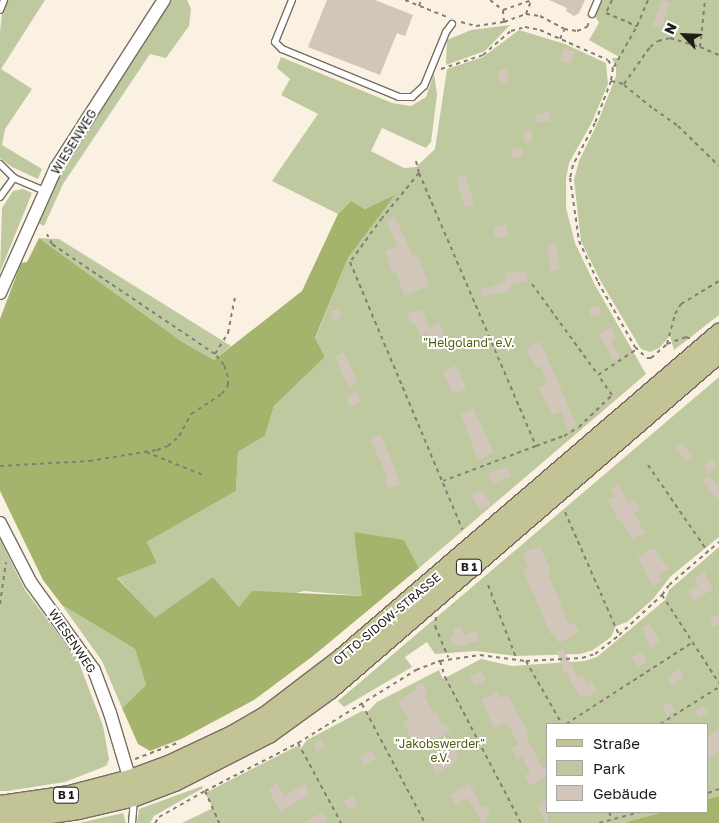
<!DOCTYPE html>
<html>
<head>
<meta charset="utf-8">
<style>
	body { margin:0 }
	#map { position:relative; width:719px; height:823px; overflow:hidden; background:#faf1e2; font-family:"Golos Text",sans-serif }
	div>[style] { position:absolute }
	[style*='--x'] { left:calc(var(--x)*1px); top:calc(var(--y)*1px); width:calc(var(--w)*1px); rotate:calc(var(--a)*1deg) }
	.green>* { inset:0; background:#bec99f }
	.forest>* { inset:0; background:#a4b46d }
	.building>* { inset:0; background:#d2c5b9 }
	.path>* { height:2px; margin-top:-1px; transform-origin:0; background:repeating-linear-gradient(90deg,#837e73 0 4px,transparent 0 8px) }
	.roads { filter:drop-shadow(1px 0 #766e61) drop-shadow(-1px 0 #766e61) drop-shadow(0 1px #766e61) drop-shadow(0 -1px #766e61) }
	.lane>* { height:6px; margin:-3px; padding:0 3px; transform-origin:3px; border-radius:3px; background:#fff }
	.street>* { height:12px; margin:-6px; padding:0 6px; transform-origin:6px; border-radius:6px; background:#fff }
	.primary>* { height:19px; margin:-9.5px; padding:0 9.5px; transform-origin:9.5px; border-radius:9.5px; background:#c2c495 }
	span { translate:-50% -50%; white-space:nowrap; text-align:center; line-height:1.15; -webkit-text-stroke:4px #fff; paint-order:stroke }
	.shield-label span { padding:1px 4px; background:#fff; border:1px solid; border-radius:4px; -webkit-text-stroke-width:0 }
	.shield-label { font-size:11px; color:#201d17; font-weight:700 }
	.street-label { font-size:12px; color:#201d17 }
	.park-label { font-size:12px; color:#515e0d }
	.legend { position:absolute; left:546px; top:723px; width:162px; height:90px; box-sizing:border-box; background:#fff; border:1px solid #a6a5a2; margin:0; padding:6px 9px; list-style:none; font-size:15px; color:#201d17 }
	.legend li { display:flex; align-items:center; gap:10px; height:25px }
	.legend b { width:25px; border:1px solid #a6a5a2 }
	.north { position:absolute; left:659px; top:10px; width:50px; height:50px; -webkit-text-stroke:4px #fff; paint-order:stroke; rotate:295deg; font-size:14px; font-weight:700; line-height:20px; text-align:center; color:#201d17 }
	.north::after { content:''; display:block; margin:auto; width:18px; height:22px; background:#201d17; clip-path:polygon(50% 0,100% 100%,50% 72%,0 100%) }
</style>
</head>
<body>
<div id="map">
	<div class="green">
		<div style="clip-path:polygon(7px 0,45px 0,1px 69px,32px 89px,5px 129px,2px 145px,42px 169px,38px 179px,12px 167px,0 158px,0 32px,2px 13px)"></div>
		<div style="clip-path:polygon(172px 0,187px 0,191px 9px,189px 26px,166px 58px,150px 54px,63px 184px,44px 226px,38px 223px,57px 180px)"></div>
		<div style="clip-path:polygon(601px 0,719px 0,719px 315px,674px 350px,670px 336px,659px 348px,650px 352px,641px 349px,600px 280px,581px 241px,574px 180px,579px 161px,597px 124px,616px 76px,616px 68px,612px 58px,621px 58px,589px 40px,599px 23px,595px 16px)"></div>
		<div style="clip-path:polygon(510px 25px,485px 51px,446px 65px,447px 40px,471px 30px)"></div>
		<div style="clip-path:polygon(519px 30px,565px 44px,606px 63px,608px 84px,592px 122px,569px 163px,566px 179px,566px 208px,575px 243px,595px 285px,646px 374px,419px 568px,404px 540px,400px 540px,362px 596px,304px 591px,239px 607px,213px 577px,155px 619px,117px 577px,157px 563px,147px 542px,236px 491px,238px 452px,265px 436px,274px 406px,325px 357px,315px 339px,348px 258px,394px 196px,365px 209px,351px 201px,338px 214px,272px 181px,318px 114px,281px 95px,290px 79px,277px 68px,281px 57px,392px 103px,411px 106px,426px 97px,434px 73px,437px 95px,431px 142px,426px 148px,382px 128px,371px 151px,404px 168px,416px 167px,435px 149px,447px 69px,483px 57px)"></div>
		<div style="clip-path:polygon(23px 189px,32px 193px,0 272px,2px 208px,13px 191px)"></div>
		<div style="clip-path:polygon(39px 238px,59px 239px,231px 346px,214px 360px,181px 341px)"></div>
		<div style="clip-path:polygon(719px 377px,719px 537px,671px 576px,653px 599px,627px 622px,616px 626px,611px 637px,593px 650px,580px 654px,516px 656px,476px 651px,435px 654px,427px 642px,405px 657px,412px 667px,344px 707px,338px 701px)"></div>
		<div style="clip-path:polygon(0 539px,25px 590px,78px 660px,103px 726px,109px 759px,107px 765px,101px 768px,65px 782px,7px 791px,0 791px)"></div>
		<div style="clip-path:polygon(719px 547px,719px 796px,708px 799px,708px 724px,548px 724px,548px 812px,663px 812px,623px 823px,182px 823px,213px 808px,205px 793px,297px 746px,301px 748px,307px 740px,362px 711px,367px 712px,377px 702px,439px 670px,443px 679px,481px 659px,512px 666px,584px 661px,597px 657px,665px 600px,669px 590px)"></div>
		<div style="clip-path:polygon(62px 605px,135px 649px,146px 685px,122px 708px,102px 661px)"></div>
		<div style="clip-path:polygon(202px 786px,203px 788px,154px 816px,150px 823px,137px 823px,139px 809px)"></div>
		<div style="clip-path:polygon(123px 813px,126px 823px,79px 823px)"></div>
	</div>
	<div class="forest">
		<div style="clip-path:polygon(395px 195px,348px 258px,315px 338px,325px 357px,274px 406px,265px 436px,238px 452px,236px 491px,147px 542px,157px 563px,117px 578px,155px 618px,213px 577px,239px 607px,252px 591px,362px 596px,354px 532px,404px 540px,419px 568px,313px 656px,254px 700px,181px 739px,150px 751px,138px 744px,122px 708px,146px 685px,135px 649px,62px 605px,43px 580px,0 491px,0 319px,21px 263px,27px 262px,39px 238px,181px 341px,214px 360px,302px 291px,338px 214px,351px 201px,365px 209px)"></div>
		<div style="clip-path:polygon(719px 796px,719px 823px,623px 823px,663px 812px,708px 812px,708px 799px)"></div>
	</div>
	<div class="building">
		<div style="clip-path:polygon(327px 0,375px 0,413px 15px,405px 36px,397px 33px,380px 75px,308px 47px)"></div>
		<div style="clip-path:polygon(549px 0,585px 0,579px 13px,574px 16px,566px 11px,567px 8px)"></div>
		<div style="clip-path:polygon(662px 0,670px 3px,661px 28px,652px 25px)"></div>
		<div style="clip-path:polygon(564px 48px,575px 52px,570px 65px,560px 61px)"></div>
		<div style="clip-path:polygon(508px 69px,509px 83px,501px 84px,498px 70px)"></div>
		<div style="clip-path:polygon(549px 112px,550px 121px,537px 123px,536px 114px)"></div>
		<div style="clip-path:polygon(531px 130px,532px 142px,524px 143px,523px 131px)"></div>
		<div style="clip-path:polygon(522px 148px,523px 157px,512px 158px,511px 149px)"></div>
		<div style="clip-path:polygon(465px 175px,475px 205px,465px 208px,456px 178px)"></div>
		<div style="clip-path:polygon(395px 217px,414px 258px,418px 256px,430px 286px,405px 296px,395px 271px,392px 272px,385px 251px,397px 246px,386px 221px)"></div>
		<div style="clip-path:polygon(507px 225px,508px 237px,494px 238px,493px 226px)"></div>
		<div style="clip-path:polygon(556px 243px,560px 269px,550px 271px,547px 245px)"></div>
		<div style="clip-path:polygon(526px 272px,527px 282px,510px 284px,512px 288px,505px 292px,483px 297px,480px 290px,506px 281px,505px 273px)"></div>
		<div style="clip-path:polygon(599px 305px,601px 315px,591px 318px,589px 308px)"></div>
		<div style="clip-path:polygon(340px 309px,341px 318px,332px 320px,331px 311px)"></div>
		<div style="clip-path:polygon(422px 309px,429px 327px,439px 322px,448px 347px,437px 352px,428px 333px,420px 336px,415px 323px,411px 324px,407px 314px)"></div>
		<div style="clip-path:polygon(611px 327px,616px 338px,610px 341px,620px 356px,613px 361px,599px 334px)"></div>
		<div style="clip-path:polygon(540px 341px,577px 426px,568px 430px,561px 411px,553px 415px,538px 387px,547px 384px,541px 366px,536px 368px,526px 350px)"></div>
		<div style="clip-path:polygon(344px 352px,358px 383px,348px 387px,335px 356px)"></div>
		<div style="clip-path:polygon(457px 365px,466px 389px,453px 394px,443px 372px)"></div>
		<div style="clip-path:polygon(357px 392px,361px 402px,350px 407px,346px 396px)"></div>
		<div style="clip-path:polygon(473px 408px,494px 452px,478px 460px,461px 414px)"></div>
		<div style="clip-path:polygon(381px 435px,401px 484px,389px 489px,385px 480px,388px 479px,370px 438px)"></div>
		<div style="clip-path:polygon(682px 443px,693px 456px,686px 462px,675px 448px)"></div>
		<div style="clip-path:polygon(711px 459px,717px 466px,709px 473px,703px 466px)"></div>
		<div style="clip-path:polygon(507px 467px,511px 476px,492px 484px,488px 474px)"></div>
		<div style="clip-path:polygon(709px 476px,719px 487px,719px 501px,702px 481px)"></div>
		<div style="clip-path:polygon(619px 484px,629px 503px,634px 500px,640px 510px,634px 513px,645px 533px,632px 540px,622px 522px,620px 524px,608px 500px,614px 497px,610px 489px)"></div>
		<div style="clip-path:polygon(482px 490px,491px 505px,480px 511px,471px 494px)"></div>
		<div style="clip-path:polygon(540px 546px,551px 571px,548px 573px,569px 625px,575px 623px,579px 632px,559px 643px,555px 634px,551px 635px,523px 570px,528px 568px,523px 553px)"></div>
		<div style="clip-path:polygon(654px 548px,662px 561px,670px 568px,659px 576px,662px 580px,653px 587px,638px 557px)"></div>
		<div style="clip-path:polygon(704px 571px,713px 589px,694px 601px,688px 591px,699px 585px,694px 578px)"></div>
		<div style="clip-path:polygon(719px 614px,719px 624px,713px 627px,709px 620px)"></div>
		<div style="clip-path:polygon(649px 624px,661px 642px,651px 648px,642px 628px)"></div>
		<div style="clip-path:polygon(461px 626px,464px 635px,476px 630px,479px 640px,460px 647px,459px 644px,454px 646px,450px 636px,455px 635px,453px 629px)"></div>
		<div style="clip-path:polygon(563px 649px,578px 677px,582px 674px,587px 683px,591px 680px,598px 690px,586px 698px,584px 695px,580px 697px,566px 672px,564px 673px,557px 652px)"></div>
		<div style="clip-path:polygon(641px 652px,647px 662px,638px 667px,631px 658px)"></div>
		<div style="clip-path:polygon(679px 669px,684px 677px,672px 685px,667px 678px)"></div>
		<div style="clip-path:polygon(482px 671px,486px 681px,474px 686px,470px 676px)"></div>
		<div style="clip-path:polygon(422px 682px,428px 693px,424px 695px,433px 714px,436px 712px,443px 726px,446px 724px,450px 732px,417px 749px,403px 723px,408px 720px,398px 700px,417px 690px,415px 686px)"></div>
		<div style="clip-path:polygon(498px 691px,499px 698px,508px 695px,529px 734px,526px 736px,543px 769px,548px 766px,548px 776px,529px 786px,524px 776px,530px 772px,522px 757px,517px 759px,511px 748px,518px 744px,507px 722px,494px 728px,481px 700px)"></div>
		<div style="clip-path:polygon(670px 702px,676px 711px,667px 716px,662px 707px)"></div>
		<div style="clip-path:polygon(703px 706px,708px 713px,699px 718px,695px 711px)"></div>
		<div style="clip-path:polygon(719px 729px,719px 752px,708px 759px,708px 736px)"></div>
		<div style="clip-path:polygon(321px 739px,325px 747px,317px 752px,313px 744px)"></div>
		<div style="clip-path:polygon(455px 748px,459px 756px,456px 757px,458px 761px,436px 775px,429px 761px)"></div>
		<div style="clip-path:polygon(372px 750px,377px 759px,364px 766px,360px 757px)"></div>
		<div style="clip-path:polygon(277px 783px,284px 796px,305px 784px,310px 794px,280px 812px,268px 788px)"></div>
		<div style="clip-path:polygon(470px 783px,481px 807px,486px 805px,490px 814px,486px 817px,488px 820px,482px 823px,468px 798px,455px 805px,450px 795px)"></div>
		<div style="clip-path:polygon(353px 796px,357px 805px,349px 810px,344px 801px)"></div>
		<div style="clip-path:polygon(548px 800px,548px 823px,546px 823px,537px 805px)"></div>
		<div style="clip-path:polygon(323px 812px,327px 820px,322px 823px,303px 823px)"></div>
	</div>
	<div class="path">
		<div style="--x:405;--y:0;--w:45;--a:22"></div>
		<div style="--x:490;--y:0;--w:16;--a:38"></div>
		<div style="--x:612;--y:0;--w:14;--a:115"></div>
		<div style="--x:606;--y:13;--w:34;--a:23"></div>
		<div style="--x:419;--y:6;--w:6;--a:-72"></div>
		<div style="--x:526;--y:14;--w:14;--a:-69"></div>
		<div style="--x:461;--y:22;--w:16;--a:15"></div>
		<div style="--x:476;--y:26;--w:28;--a:-8"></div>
		<div style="--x:504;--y:22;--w:23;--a:-20"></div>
		<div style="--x:526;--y:14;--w:14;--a:8"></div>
		<div style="--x:540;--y:16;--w:27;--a:28"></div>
		<div style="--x:564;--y:29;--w:13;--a:9"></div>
		<div style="--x:577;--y:31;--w:11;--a:-22"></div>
		<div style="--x:587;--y:27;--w:5;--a:-68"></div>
		<div style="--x:504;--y:22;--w:12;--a:-95"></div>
		<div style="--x:503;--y:10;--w:31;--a:-19"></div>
		<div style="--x:560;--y:39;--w:10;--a:-66"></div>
		<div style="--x:700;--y:47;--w:47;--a:-83.9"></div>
		<div style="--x:614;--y:67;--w:47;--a:-60.7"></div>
		<div style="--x:637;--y:26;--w:28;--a:-67"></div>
		<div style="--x:441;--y:69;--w:44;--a:-18.4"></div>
		<div style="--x:483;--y:55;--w:37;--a:-41"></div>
		<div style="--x:511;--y:31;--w:15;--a:-16"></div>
		<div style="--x:525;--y:27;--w:15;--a:11"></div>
		<div style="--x:540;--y:30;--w:74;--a:23.8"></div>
		<div style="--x:608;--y:60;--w:9;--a:58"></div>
		<div style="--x:613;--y:68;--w:13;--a:99"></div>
		<div style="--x:611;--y:81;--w:45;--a:110.9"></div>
		<div style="--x:595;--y:123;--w:47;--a:117.6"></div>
		<div style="--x:573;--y:165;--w:13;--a:103"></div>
		<div style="--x:570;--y:178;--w:64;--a:81.9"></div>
		<div style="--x:579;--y:241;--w:45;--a:65.1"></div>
		<div style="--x:598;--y:282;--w:75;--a:60.4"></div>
		<div style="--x:635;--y:347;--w:16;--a:43"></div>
		<div style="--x:647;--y:358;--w:4;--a:0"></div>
		<div style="--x:651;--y:358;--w:21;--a:-41"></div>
		<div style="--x:667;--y:344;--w:31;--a:-75"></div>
		<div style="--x:675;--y:314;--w:12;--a:-59"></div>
		<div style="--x:681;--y:304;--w:44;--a:-31.2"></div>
		<div style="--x:611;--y:81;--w:13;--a:13"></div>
		<div style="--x:624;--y:84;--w:45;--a:-54.9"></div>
		<div style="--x:650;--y:47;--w:10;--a:-37"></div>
		<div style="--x:658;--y:41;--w:12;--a:-14"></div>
		<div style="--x:670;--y:38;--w:31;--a:17"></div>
		<div style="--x:700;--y:47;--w:21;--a:23"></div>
		<div style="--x:624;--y:85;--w:38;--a:39"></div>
		<div style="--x:654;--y:109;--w:29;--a:35"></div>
		<div style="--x:678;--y:126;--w:57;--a:44.3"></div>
		<div style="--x:416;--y:161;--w:12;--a:76"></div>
		<div style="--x:419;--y:173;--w:297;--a:66.8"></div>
		<div style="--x:536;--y:446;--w:99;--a:159.4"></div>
		<div style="--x:419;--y:173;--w:58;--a:129.4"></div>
		<div style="--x:382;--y:218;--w:54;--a:126"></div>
		<div style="--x:350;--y:262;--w:290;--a:67.2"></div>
		<div style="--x:532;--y:284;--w:112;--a:54"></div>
		<div style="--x:667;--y:344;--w:20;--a:-20"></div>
		<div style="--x:686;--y:337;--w:5;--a:22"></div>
		<div style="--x:215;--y:354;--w:25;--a:-58"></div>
		<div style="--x:228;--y:333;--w:37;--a:-79"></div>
		<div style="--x:536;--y:446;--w:30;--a:-20"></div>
		<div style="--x:564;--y:436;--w:17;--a:-31"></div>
		<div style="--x:579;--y:427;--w:46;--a:-44.1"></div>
		<div style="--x:612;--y:395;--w:24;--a:-125"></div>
		<div style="--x:598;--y:375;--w:47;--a:-33.7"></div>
		<div style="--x:146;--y:452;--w:61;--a:22"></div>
		<div style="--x:648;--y:465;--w:106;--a:55.4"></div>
		<div style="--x:0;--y:466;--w:89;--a:-3.2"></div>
		<div style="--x:89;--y:461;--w:69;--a:-9.2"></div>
		<div style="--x:157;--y:450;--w:12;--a:-20"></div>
		<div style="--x:168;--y:446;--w:15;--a:-42"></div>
		<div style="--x:179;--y:436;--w:25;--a:-61"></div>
		<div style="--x:191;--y:414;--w:37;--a:-33"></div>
		<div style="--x:222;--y:394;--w:11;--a:-56"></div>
		<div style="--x:228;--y:385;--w:8;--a:-90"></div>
		<div style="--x:228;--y:377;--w:13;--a:-108"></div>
		<div style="--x:224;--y:365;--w:14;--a:-129"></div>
		<div style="--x:215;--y:354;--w:197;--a:-146"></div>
		<div style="--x:52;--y:244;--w:11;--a:-117"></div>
		<div style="--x:565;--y:512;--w:134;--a:66.3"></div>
		<div style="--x:488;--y:585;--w:80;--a:68.9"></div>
		<div style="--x:662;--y:595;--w:105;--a:57.1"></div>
		<div style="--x:0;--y:604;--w:42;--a:-81.9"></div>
		<div style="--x:436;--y:617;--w:9;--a:96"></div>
		<div style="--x:435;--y:626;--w:34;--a:67"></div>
		<div style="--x:440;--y:661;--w:17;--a:73"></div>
		<div style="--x:445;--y:677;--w:165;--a:62.5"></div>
		<div style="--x:526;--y:661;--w:73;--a:60.3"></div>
		<div style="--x:362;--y:704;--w:135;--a:62.1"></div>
		<div style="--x:566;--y:724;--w:151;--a:-32.8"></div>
		<div style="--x:660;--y:724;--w:70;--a:-32.1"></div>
		<div style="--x:298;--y:743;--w:91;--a:61.7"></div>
		<div style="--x:135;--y:759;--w:48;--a:-20.7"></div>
		<div style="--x:205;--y:791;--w:35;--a:66"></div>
		<div style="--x:708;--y:793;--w:12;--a:-20"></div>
		<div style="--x:609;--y:812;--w:8;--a:67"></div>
		<div style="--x:155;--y:823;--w:7;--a:-56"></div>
		<div style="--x:159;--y:817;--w:53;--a:-29.5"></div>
		<div style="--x:205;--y:791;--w:105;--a:-27.3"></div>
		<div style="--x:298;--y:743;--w:139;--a:-31.7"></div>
		<div style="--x:416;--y:670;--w:26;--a:-21"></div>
		<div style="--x:440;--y:661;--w:40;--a:-8.5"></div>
		<div style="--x:480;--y:655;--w:46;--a:7.4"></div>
		<div style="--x:526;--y:661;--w:56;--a:-3.1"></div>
		<div style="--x:582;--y:658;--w:14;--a:-17"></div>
		<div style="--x:595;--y:654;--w:31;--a:-38"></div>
		<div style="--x:619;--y:635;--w:59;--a:-42.9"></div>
		<div style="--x:662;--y:595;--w:12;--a:-55"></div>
		<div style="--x:669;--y:585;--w:66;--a:-40.7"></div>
		<div style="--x:599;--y:823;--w:42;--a:-15"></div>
	</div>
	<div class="roads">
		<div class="lane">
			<div style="--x:292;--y:0;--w:45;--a:112"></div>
			<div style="--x:275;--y:42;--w:10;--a:45"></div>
			<div style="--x:282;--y:49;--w:126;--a:22.3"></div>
			<div style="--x:399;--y:97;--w:13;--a:0"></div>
			<div style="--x:412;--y:97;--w:16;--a:-43"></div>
			<div style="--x:424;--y:86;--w:58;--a:-67.8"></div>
			<div style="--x:446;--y:32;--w:10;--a:-53"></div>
			<div style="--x:0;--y:10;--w:11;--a:-68"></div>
			<div style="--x:592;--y:14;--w:15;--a:-67"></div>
			<div style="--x:0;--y:164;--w:20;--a:45"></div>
			<div style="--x:14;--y:178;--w:34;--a:23"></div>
			<div style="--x:0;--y:197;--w:24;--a:-54"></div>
			<div style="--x:132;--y:823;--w:25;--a:-85"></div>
		</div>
		<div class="street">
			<div style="--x:0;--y:293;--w:137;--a:-65.9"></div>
			<div style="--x:56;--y:168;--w:200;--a:-57.3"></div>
			<div style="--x:0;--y:523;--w:68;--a:62.7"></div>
			<div style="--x:31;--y:583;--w:107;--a:54.1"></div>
			<div style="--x:94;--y:670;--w:46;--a:69.6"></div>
			<div style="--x:110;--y:713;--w:77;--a:73.4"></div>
		</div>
		<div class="primary">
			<div style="--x:0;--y:805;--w:70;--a:-8.2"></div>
			<div style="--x:69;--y:795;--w:63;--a:-14.7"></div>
			<div style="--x:130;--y:779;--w:40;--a:-20.2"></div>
			<div style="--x:168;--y:765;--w:71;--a:-25.1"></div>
			<div style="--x:232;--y:735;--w:38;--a:-30"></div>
			<div style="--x:265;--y:716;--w:96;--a:-37.3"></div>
			<div style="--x:341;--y:658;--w:499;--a:-40.7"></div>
			<div style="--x:0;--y:820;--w:79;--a:-8"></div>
			<div style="--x:78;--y:809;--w:57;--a:-13.1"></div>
			<div style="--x:134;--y:796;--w:43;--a:-20.6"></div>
			<div style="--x:174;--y:781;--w:106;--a:-27.1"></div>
			<div style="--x:268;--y:733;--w:75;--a:-35.8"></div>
			<div style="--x:329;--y:689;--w:515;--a:-40.83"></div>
		</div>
	</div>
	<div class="shield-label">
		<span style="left:469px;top:567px">B 1</span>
		<span style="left:66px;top:795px">B 1</span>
	</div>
	<div class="street-label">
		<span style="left:74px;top:142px;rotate:-58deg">WIESENWEG</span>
		<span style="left:387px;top:619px;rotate:-40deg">OTTO-SIDOW-STRASSE</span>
		<span style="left:72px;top:641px;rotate:56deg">WIESENWEG</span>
	</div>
	<div class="park-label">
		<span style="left:469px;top:343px">"Helgoland" e.V.</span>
		<span style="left:440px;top:751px">"Jakobswerder"<br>e.V.</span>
	</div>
	<ul class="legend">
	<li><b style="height:6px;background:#c2c495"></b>Straße</li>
	<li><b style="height:14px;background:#bec99f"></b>Park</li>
	<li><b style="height:14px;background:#d2c5b9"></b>Gebäude</li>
	</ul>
	<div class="north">N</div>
</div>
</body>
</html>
